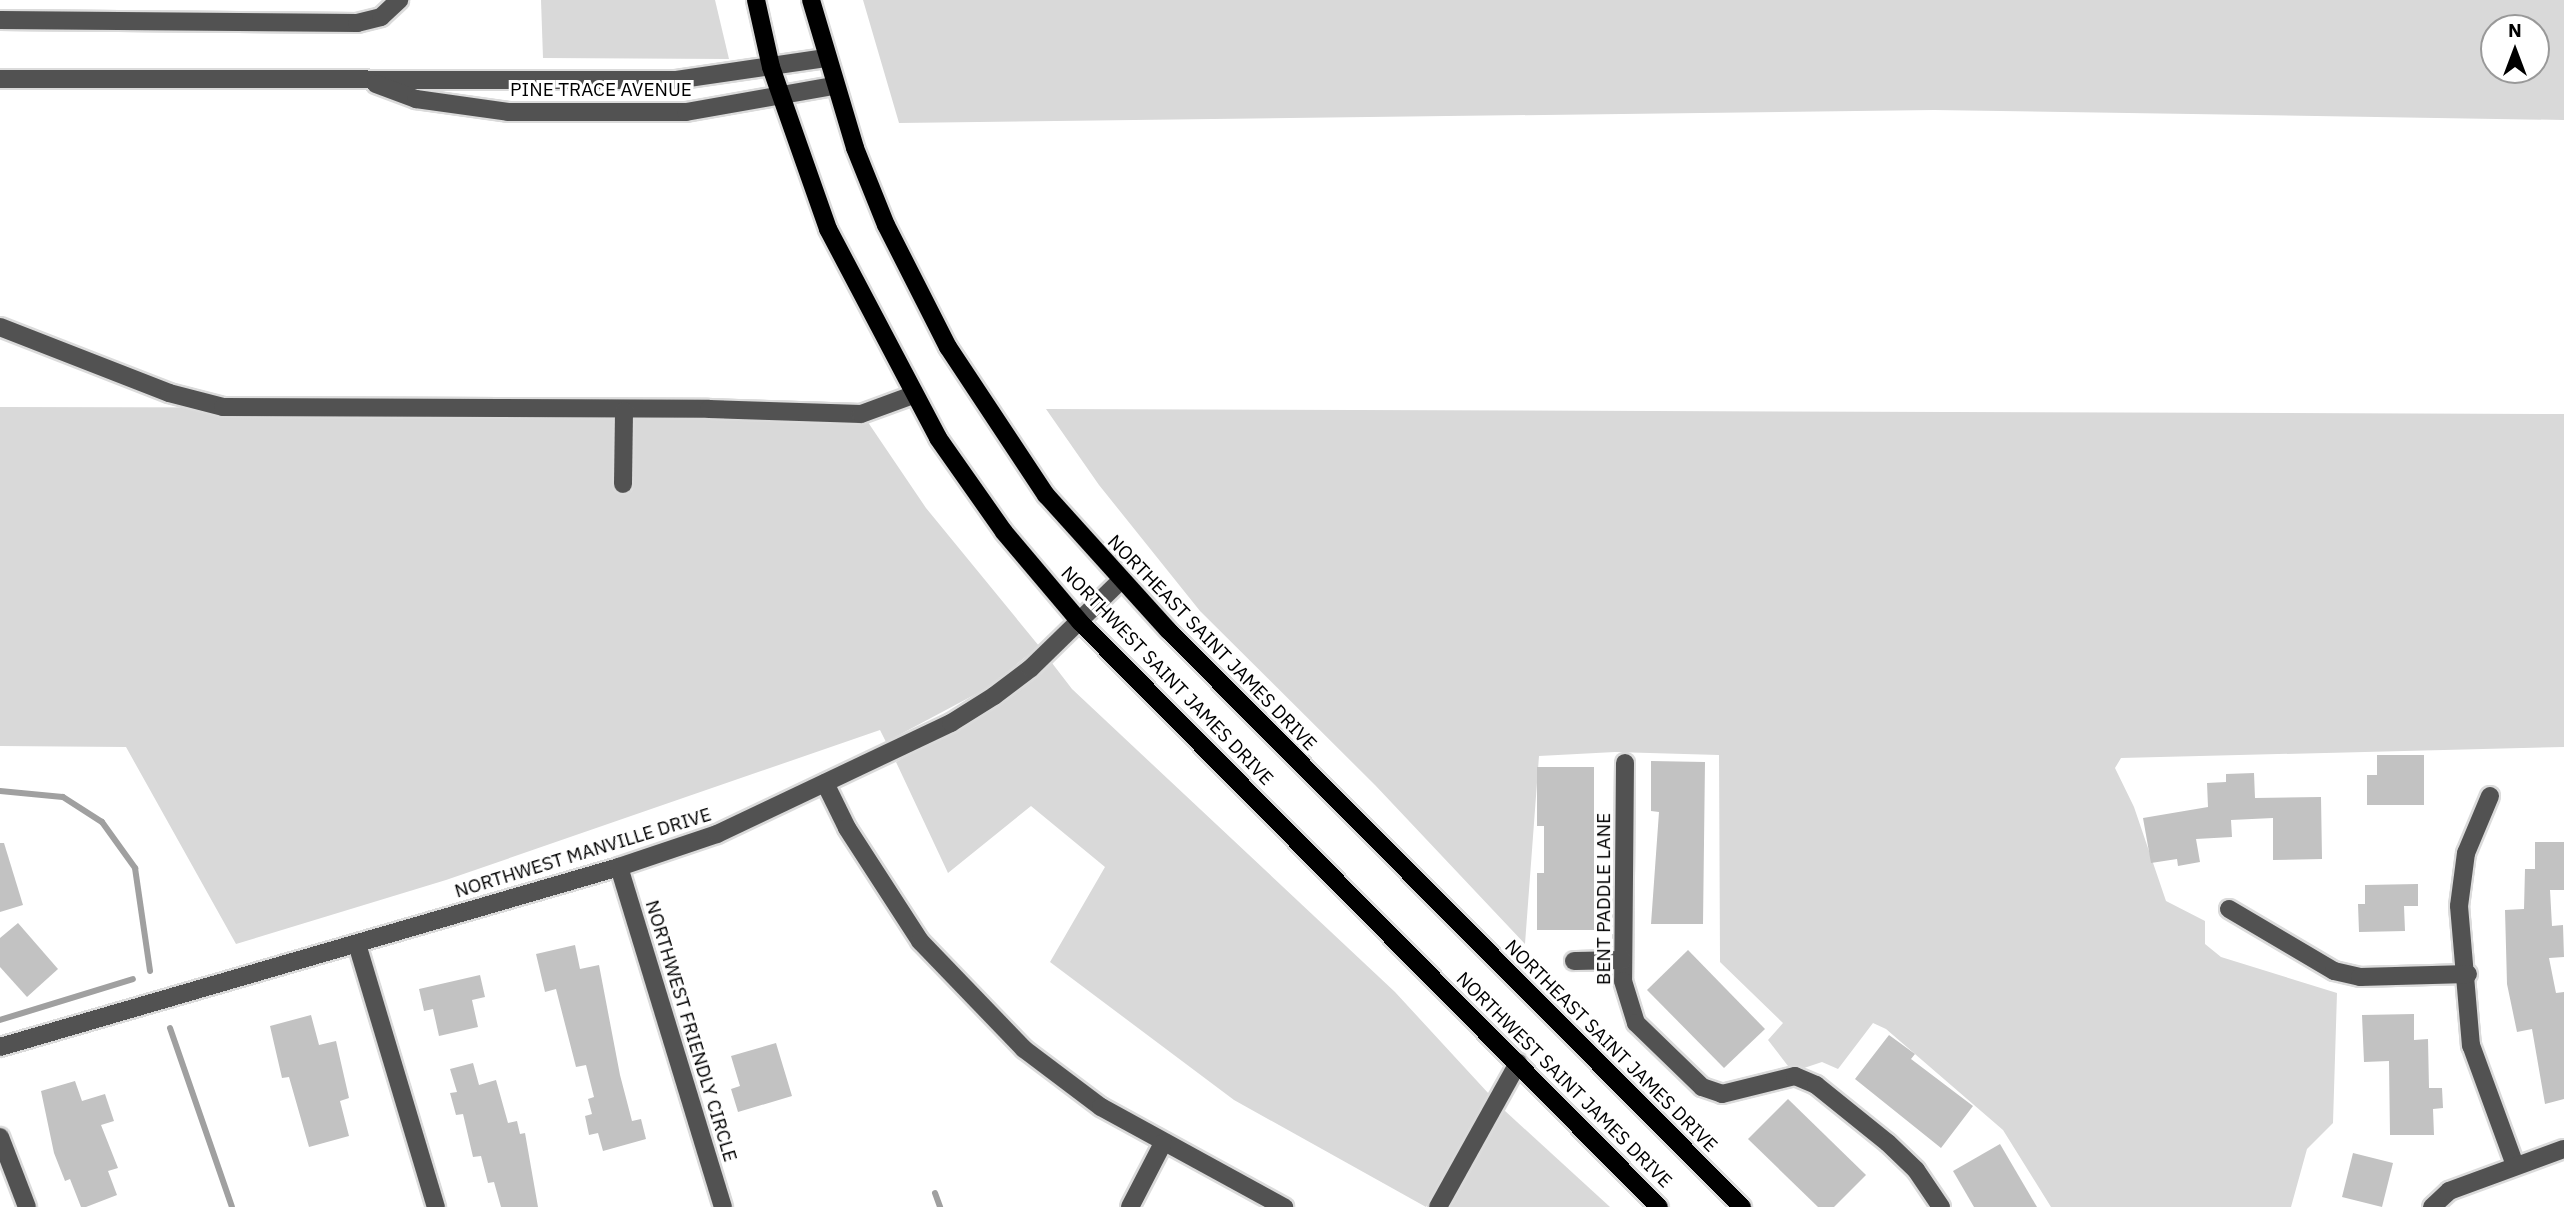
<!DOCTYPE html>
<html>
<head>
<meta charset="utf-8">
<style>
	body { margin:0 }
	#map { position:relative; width:2564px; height:1207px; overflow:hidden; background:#fff; font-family:"IBM Plex Sans",sans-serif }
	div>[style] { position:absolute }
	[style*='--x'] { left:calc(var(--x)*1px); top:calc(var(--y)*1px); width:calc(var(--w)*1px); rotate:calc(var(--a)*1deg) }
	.green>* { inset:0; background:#d9d9d9 }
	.stream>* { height:6px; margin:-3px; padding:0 3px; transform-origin:3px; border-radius:3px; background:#a0a0a0 }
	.building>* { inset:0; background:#c2c2c2 }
	.roads { filter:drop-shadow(2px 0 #dbdbdb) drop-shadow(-2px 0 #dbdbdb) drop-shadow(0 2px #dbdbdb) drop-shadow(0 -2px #dbdbdb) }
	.minor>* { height:18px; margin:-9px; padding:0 9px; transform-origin:9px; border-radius:9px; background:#525252 }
	.major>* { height:18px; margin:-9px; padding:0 9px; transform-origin:9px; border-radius:9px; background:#000 }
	span { translate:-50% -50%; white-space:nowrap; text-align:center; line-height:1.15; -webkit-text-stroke:6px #fff; paint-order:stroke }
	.street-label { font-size:19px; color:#000 }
	.north { position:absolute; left:2480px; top:14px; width:70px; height:70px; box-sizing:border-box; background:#fff; border:2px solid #999; border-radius:50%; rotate:0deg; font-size:19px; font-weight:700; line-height:28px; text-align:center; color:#000 }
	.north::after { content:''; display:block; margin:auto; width:24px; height:32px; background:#000; clip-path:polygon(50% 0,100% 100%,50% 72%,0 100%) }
</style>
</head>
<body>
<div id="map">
	<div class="green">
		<div style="clip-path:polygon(541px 0,715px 0,729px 59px,543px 58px)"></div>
		<div style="clip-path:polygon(evenodd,863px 0,2564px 0,2564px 120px,1934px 110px,899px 123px,863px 0,2494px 28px,2536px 28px,2536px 70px,2494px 70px,2494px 28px)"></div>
		<div style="clip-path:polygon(0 407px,859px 409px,926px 508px,1039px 646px,989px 687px,886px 742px,880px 730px,446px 880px,236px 944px,126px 747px,0 746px)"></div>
		<div style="clip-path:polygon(1046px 409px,2564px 414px,2564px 747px,2121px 758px,2115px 768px,2134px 807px,2166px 901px,2205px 921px,2205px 944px,2221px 957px,2337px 993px,2333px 1123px,2307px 1149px,2291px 1207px,2051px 1207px,2003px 1130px,1886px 1029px,1873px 1023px,1838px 1069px,1822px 1062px,1804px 1068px,1788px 1066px,1768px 1040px,1783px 1023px,1720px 962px,1719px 755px,1615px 752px,1539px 756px,1525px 944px,1375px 785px,1200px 611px,1099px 485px)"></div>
		<div style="clip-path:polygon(1052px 663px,1072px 689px,1395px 992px,1489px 1094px,1426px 1207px,1234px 1100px,1050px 962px,1105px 867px,1031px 806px,948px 873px,896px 762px,999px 706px)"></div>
		<div style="clip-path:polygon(1504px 1110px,1610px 1207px,1450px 1207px)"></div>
	</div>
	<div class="stream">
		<div style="--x:0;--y:791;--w:63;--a:5.4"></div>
		<div style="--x:63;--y:797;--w:46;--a:32.7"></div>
		<div style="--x:102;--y:822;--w:57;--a:54.3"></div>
		<div style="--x:135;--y:868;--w:104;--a:81.7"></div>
		<div style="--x:0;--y:1020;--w:139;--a:-17.1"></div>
		<div style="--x:170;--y:1028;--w:189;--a:70.9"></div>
		<div style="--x:935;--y:1193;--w:15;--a:70"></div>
	</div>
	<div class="building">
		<div style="clip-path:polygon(2377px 755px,2424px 755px,2424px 805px,2367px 805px,2367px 775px,2377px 775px)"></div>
		<div style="clip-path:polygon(1651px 761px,1705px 762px,1703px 924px,1651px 924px,1659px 812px,1651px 811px)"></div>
		<div style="clip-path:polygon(1537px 767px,1594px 767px,1594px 930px,1537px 930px,1537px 873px,1544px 873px,1544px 826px,1537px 826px)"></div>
		<div style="clip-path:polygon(2254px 773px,2255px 798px,2321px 797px,2322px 859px,2273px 860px,2273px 818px,2231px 820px,2232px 837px,2196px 839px,2200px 862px,2178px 866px,2177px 859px,2151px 863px,2143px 818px,2208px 807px,2207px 783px,2226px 782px,2226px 774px)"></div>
		<div style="clip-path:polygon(2535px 842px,2564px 842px,2564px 890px,2550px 890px,2552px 926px,2563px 925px,2564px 957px,2549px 958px,2556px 993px,2564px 992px,2564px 1099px,2545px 1104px,2532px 1029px,2517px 1032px,2507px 984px,2505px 910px,2524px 909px,2525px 869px,2535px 869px)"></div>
		<div style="clip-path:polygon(0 843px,4px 843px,23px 905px,0 912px)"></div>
		<div style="clip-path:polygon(2418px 884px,2418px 906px,2404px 906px,2405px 931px,2359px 932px,2358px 904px,2365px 904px,2365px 885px)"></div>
		<div style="clip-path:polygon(18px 923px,58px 969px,27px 997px,0 967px,0 938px)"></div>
		<div style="clip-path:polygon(575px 945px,580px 969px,599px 965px,620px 1075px,632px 1121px,641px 1119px,646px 1139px,603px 1151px,598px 1133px,589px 1135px,585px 1116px,592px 1114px,588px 1099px,594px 1097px,586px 1065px,576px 1067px,556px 989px,545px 992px,536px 954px)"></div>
		<div style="clip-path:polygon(1688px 950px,1765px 1029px,1724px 1068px,1647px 990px)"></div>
		<div style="clip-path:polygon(480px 975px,485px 997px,472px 1000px,478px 1027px,439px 1036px,433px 1009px,424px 1011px,419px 989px)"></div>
		<div style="clip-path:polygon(2414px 1014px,2414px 1040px,2428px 1039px,2429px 1088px,2442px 1088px,2443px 1108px,2433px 1109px,2434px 1135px,2390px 1135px,2389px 1061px,2364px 1062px,2362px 1015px)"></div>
		<div style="clip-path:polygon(311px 1015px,319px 1045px,336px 1041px,349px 1098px,340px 1101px,349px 1136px,309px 1147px,289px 1077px,282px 1078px,270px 1026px)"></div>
		<div style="clip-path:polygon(1889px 1035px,1915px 1054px,1911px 1059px,1973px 1106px,1941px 1148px,1855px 1079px)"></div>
		<div style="clip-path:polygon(776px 1043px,792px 1096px,738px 1112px,731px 1089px,740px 1086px,731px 1056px)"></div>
		<div style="clip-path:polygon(473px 1063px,479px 1085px,496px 1080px,508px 1123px,517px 1121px,520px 1134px,525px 1133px,538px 1207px,501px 1207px,494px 1182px,488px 1183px,481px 1156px,473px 1157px,463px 1114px,456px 1115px,450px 1093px,457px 1092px,450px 1069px)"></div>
		<div style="clip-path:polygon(75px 1081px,82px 1101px,105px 1094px,114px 1121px,101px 1125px,118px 1168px,108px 1171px,117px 1195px,86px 1207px,81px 1207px,70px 1179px,65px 1181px,54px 1153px,41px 1091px)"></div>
		<div style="clip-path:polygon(1788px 1099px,1866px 1175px,1834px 1207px,1818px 1207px,1748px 1139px)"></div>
		<div style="clip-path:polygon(2000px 1144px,2037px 1207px,1974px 1207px,1953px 1171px)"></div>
		<div style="clip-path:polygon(2353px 1153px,2393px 1163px,2382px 1207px,2342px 1197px)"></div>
	</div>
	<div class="roads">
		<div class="minor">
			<div style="--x:0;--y:20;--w:357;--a:0.5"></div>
			<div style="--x:357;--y:23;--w:25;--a:-14"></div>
			<div style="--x:381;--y:17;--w:25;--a:-43"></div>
			<div style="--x:0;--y:79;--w:675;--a:0.08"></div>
			<div style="--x:675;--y:80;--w:152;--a:-8.3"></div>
			<div style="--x:376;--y:84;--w:43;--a:20.6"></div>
			<div style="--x:416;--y:99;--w:93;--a:8"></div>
			<div style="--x:508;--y:112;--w:178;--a:0"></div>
			<div style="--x:686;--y:112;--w:150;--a:-10"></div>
			<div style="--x:0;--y:327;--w:181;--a:21.3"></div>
			<div style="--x:169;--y:393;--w:56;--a:14.5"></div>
			<div style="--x:223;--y:407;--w:486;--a:0.2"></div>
			<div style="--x:709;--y:409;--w:152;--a:1.9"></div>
			<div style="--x:861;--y:414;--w:55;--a:-20.1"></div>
			<div style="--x:623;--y:484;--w:73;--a:-89.2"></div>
			<div style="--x:1625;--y:763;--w:218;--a:90.5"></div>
			<div style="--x:1623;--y:981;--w:44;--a:72.8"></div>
			<div style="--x:1636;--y:1023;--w:92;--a:44.1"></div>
			<div style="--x:1702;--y:1087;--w:21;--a:19"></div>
			<div style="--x:1722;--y:1094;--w:75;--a:-13.9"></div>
			<div style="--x:1795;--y:1076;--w:23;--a:23"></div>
			<div style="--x:1816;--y:1085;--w:92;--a:38.9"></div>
			<div style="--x:1888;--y:1143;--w:39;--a:44"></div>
			<div style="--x:1916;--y:1170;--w:45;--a:56"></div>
			<div style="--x:825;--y:783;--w:50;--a:63.9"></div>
			<div style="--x:847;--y:828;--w:135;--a:57.1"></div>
			<div style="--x:920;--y:941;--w:150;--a:46.1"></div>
			<div style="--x:1024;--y:1049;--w:96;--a:37"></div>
			<div style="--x:1101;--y:1107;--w:209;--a:28.7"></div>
			<div style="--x:2490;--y:796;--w:62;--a:112.8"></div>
			<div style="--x:2466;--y:853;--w:53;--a:97.5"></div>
			<div style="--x:2459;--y:906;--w:140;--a:85.1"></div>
			<div style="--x:2471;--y:1045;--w:128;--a:69.9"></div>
			<div style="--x:619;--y:867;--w:356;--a:73"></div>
			<div style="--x:2229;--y:909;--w:122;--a:30.6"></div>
			<div style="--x:2334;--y:971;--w:27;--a:13"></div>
			<div style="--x:2360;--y:977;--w:108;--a:-1.6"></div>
			<div style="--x:357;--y:944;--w:275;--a:73.3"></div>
			<div style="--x:1574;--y:961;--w:49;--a:-1.2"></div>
			<div style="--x:0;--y:1047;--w:645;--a:-16.21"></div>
			<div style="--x:619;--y:867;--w:103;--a:-18.6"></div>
			<div style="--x:717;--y:834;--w:259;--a:-25.4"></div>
			<div style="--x:951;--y:723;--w:51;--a:-32.1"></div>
			<div style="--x:994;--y:696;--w:46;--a:-37.1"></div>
			<div style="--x:1031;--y:668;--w:124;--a:-44.3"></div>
			<div style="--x:0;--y:1137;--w:75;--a:68.9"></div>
			<div style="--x:1130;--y:1207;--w:72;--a:-62.7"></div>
			<div style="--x:1438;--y:1207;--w:165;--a:-60.9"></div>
			<div style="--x:2432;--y:1207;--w:23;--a:-43"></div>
			<div style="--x:2449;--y:1191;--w:122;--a:-20.1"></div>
		</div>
		<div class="major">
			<div style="--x:756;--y:0;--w:69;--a:77.4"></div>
			<div style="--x:771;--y:67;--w:172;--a:70.6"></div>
			<div style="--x:828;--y:229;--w:236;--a:62.2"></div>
			<div style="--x:938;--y:438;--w:115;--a:54.9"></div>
			<div style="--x:1004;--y:532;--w:118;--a:49.8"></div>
			<div style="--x:1080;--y:622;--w:823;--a:45.3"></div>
			<div style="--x:811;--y:0;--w:154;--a:73.4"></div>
			<div style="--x:855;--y:148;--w:83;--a:68.1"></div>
			<div style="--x:886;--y:225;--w:137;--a:63.1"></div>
			<div style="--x:948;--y:347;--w:178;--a:56.5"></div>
			<div style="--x:1046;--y:495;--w:182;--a:47.9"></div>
			<div style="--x:1168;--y:630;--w:814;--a:45.15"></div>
		</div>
	</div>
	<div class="street-label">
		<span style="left:601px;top:90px">PINE TRACE AVENUE</span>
		<span style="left:1212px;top:643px;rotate:46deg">NORTHEAST SAINT JAMES DRIVE</span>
		<span style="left:1167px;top:676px;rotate:46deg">NORTHWEST SAINT JAMES DRIVE</span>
		<span style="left:583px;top:853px;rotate:-17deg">NORTHWEST MANVILLE DRIVE</span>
		<span style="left:1604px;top:899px;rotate:-90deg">BENT PADDLE LANE</span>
		<span style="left:691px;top:1031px;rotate:73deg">NORTHWEST FRIENDLY CIRCLE</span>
		<span style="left:1611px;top:1046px;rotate:45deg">NORTHEAST SAINT JAMES DRIVE</span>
		<span style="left:1564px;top:1080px;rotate:45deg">NORTHWEST SAINT JAMES DRIVE</span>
	</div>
	<div class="north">N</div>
</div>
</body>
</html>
